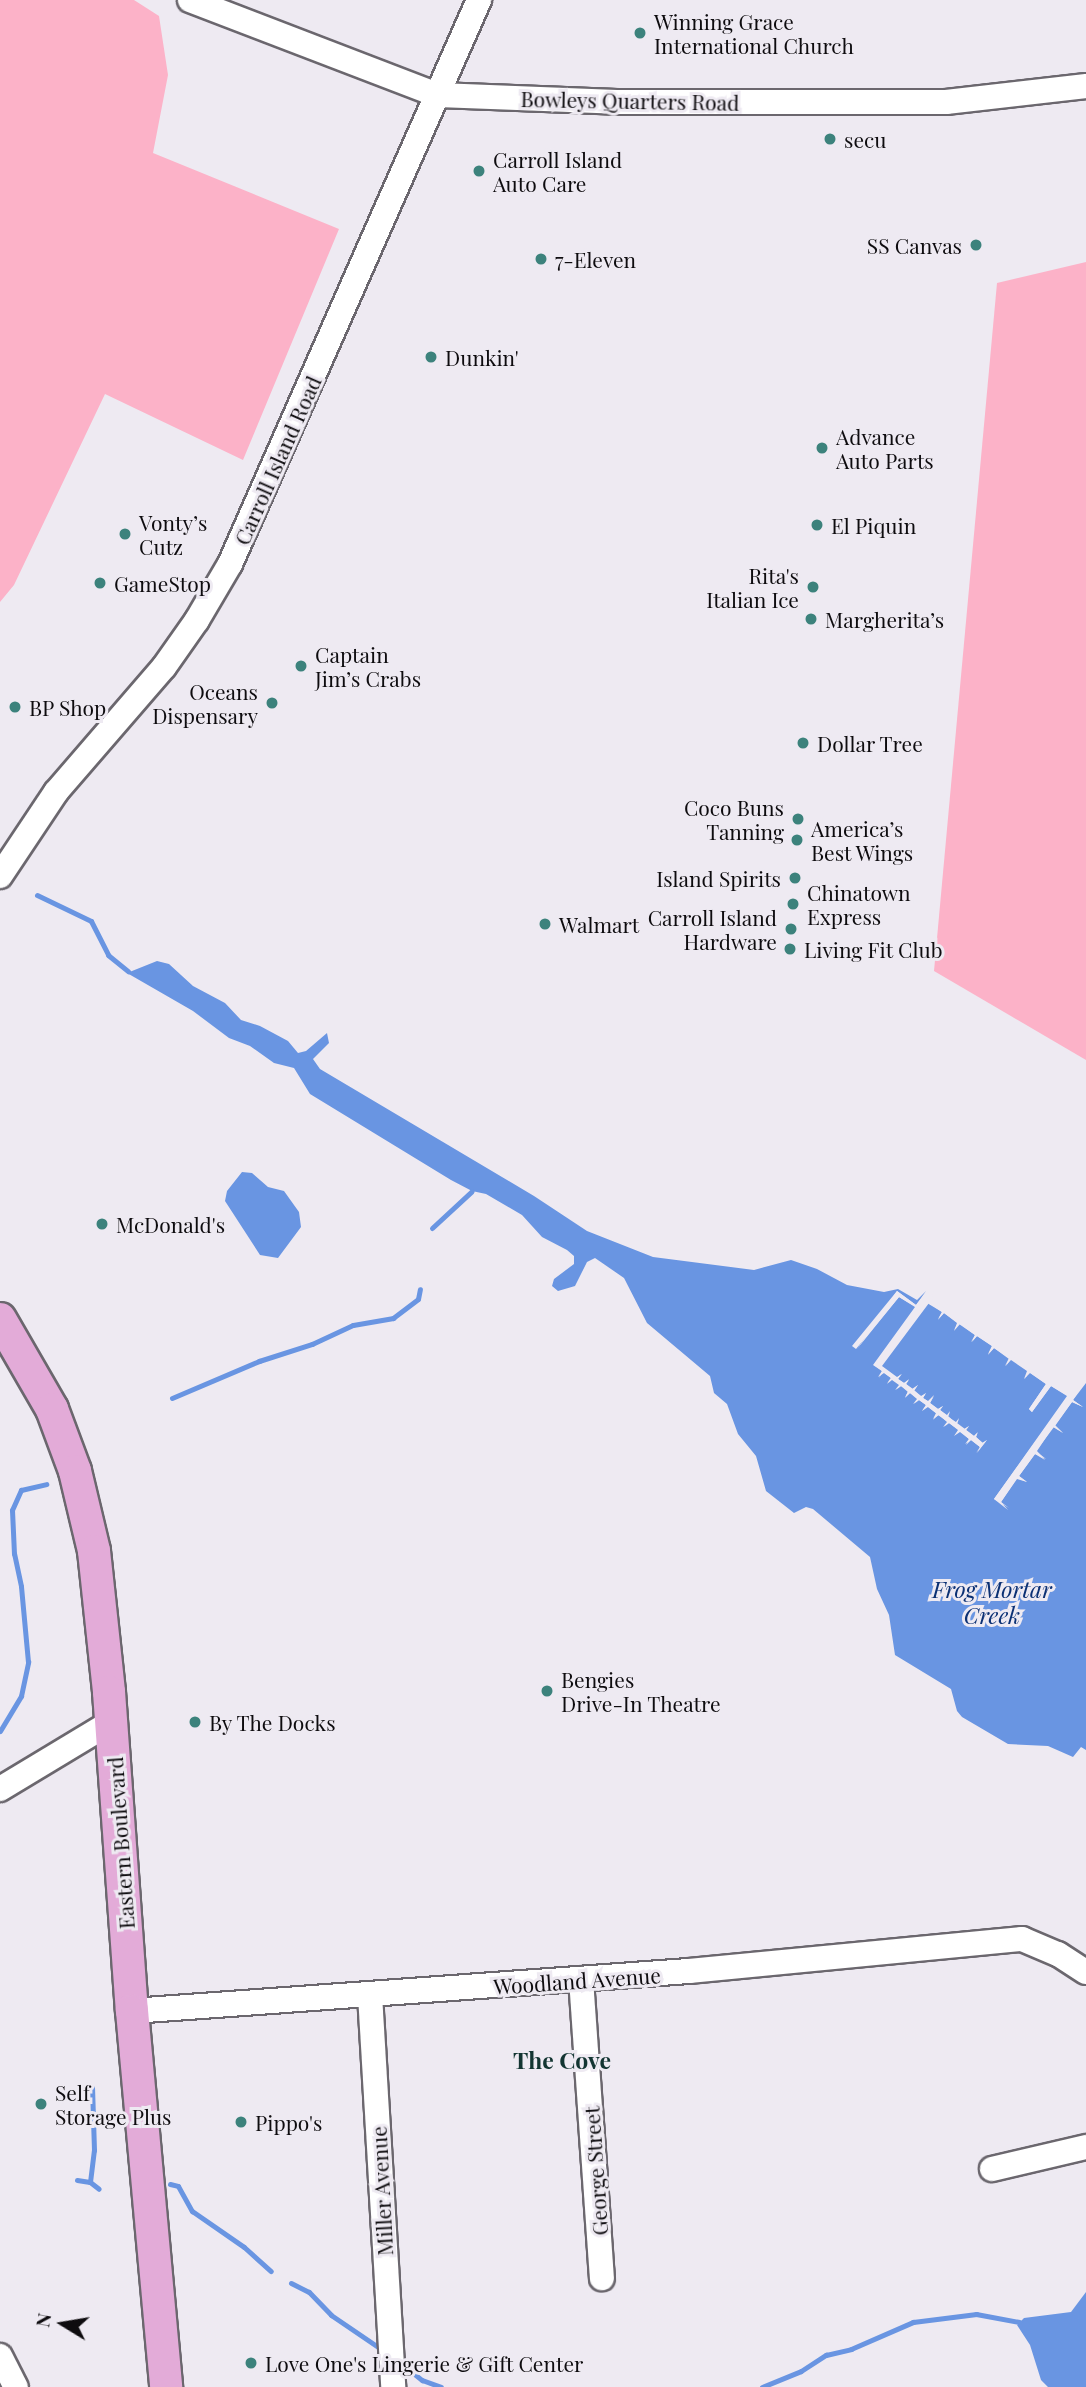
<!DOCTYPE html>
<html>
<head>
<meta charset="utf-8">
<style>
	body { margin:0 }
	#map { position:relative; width:1086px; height:2387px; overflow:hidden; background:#eeeaf2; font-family:"Playfair Display",serif }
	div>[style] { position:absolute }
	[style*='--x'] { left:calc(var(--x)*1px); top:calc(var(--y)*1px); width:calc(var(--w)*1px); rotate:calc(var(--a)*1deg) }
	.green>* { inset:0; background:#fcb2c8 }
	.water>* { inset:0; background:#6995e2 }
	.pier>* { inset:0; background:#eeeaf2 }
	.stream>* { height:5px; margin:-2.5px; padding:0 2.5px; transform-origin:2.5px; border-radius:2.5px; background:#6995e2 }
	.roads { filter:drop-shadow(2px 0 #6b676e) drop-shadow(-2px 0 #6b676e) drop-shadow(0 2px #6b676e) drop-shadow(0 -2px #6b676e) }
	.minor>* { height:24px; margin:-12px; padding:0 12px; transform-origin:12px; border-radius:12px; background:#fff }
	.major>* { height:32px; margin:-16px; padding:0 16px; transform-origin:16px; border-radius:16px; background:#e3abd8 }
	.dots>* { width:19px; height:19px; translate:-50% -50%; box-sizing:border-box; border:4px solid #eeeaf2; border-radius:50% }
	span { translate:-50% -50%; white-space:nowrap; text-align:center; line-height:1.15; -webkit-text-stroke:6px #eeeaf2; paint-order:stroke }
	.poi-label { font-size:21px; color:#0e0c0f }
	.left { translate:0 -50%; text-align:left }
	.right { translate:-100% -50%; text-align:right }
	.street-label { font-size:21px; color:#0e0c0f }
	.water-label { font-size:23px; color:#0b3074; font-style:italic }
	.neighbourhood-label { font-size:23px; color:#133532; font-weight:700 }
	.north { position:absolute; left:28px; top:2289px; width:70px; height:70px; -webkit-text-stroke:5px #eeeaf2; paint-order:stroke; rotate:281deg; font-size:19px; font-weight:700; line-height:28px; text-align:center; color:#0e0c0f }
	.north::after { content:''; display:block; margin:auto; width:24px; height:32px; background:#0e0c0f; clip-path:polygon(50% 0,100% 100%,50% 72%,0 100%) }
</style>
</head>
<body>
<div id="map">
	<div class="green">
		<div style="clip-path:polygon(0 0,134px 0,159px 16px,168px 75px,153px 153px,339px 229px,243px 460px,105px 394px,14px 585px,0 602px)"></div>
		<div style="clip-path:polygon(1086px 262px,1086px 1060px,934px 971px,997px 283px)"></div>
	</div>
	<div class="water">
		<div style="clip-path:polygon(157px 961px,169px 964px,193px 986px,225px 1003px,241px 1020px,260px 1026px,288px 1041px,298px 1053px,306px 1051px,327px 1033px,329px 1043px,313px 1059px,320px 1069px,534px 1196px,587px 1231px,653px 1257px,754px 1270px,791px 1260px,817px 1269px,847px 1285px,884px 1292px,898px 1289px,917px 1300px,926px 1291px,916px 1305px,897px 1291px,857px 1349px,899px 1297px,916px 1307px,874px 1365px,882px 1371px,879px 1378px,883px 1372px,891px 1378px,887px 1383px,892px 1379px,900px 1385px,896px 1390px,901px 1386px,908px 1392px,905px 1397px,910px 1393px,918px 1399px,914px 1404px,919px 1400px,926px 1405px,922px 1411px,927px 1406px,937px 1414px,933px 1420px,938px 1415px,948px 1422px,944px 1427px,949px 1423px,959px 1430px,955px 1435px,960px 1431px,969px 1439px,966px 1445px,971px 1440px,980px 1447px,976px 1453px,987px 1440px,983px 1443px,976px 1437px,977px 1433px,974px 1436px,966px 1430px,969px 1426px,965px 1429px,957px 1423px,959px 1419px,956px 1423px,948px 1416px,950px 1412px,947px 1416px,940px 1410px,943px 1406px,938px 1409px,930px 1403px,934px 1396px,929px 1402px,923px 1398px,926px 1393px,922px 1397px,914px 1390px,918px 1385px,913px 1389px,906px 1384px,909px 1379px,904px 1383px,898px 1379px,901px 1374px,897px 1378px,881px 1366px,927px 1303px,942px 1312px,938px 1319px,944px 1313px,958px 1323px,954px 1330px,959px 1324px,975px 1335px,972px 1342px,977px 1336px,992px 1346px,988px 1354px,994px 1348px,1009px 1359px,1006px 1366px,1011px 1359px,1028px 1371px,1025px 1379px,1029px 1372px,1046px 1384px,1029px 1409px,1032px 1412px,1051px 1386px,1068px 1396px,994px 1499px,1009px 1508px,1001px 1502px,1017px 1478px,1027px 1482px,1019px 1476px,1035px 1454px,1046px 1459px,1036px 1451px,1054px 1427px,1063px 1433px,1055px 1426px,1072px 1402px,1083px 1407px,1073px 1400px,1086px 1383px,1086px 1750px,1081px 1747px,1073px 1757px,1048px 1746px,1008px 1744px,962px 1717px,957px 1711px,951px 1689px,895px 1655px,889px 1615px,877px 1589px,870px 1557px,813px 1509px,806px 1507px,794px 1513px,766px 1491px,756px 1456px,738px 1434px,727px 1404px,714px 1393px,710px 1376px,647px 1323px,624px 1278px,595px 1258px,587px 1262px,575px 1286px,558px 1291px,552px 1286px,554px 1279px,574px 1264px,574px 1256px,567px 1250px,542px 1237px,522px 1215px,486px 1194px,472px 1191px,451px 1180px,310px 1094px,294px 1068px,274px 1063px,250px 1046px,229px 1038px,193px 1011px,127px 973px)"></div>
		<div style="clip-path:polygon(242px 1172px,252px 1173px,268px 1187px,284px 1191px,299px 1212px,301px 1227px,278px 1258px,260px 1255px,225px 1201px,227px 1191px)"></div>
		<div style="clip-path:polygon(1086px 2292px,1086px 2387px,1048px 2387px,1041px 2380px,1030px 2345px,1017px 2325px,1024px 2318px,1071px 2312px)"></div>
	</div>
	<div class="pier">
		<div style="clip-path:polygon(929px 1289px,934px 1292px,931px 1299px,1071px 1397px,1086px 1379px,1073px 1400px,1083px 1407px,1072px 1402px,1055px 1425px,1063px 1433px,1053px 1427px,1037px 1451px,1045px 1460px,1035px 1454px,1019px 1476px,1027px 1482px,1017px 1479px,1001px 1502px,1008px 1510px,994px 1499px,1067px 1396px,1051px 1386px,1032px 1412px,1029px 1409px,1046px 1384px,1030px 1373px,1024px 1379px,1027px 1371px,1011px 1360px,1005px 1366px,1009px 1358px,994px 1348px,988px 1355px,992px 1346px,977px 1336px,971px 1342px,975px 1335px,960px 1324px,954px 1331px,957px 1323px,944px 1313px,938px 1320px,942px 1312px,929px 1303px,882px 1366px,897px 1377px,902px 1374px,898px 1379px,904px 1383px,909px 1380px,906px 1384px,912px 1389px,918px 1385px,914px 1391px,921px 1396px,926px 1393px,923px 1398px,928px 1401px,934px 1395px,930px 1403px,938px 1409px,943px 1406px,940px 1410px,947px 1415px,950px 1411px,948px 1417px,956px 1422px,959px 1418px,957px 1424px,964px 1429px,969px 1426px,966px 1430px,974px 1436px,978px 1432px,976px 1437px,982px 1443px,987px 1440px,977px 1453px,980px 1447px,971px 1440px,965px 1444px,969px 1439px,960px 1432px,954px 1436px,958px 1430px,949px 1423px,943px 1427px,947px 1422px,939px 1415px,933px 1419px,936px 1413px,928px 1407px,922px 1411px,926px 1405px,919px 1400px,913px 1404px,917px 1399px,910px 1393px,905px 1398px,908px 1391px,901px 1386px,895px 1390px,899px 1385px,892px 1380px,887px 1384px,891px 1378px,884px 1373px,878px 1377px,882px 1371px,873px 1365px,915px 1307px,899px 1297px,856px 1349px,852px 1346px,897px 1291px,916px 1305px)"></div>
	</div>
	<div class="stream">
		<div style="--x:37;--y:895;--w:60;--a:25.7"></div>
		<div style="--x:91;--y:921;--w:38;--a:63"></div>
		<div style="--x:108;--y:955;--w:26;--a:39"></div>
		<div style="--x:432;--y:1228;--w:54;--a:-42.8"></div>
		<div style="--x:172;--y:1398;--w:95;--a:-23"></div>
		<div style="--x:259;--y:1361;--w:56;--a:-17.8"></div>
		<div style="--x:312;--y:1344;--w:45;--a:-24.9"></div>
		<div style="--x:353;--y:1325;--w:41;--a:-9.9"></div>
		<div style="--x:393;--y:1318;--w:31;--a:-37"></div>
		<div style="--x:418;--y:1299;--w:10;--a:-79"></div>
		<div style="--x:0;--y:1731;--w:41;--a:-59"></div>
		<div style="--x:21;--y:1696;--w:35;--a:-78"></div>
		<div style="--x:28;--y:1662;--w:76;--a:-95.3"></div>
		<div style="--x:21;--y:1586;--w:33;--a:-102"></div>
		<div style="--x:14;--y:1554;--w:44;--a:-92.6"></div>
		<div style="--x:12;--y:1510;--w:22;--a:-66"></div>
		<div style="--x:21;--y:1490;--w:26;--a:-13"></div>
		<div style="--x:77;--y:2180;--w:13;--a:9"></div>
		<div style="--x:90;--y:2182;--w:11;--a:38"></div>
		<div style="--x:90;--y:2182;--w:32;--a:-83"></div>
		<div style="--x:94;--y:2150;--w:62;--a:-91.8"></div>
		<div style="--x:170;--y:2184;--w:8;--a:14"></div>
		<div style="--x:178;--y:2186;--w:29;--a:61"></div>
		<div style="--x:192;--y:2211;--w:63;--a:34.7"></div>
		<div style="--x:244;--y:2247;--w:36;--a:42"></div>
		<div style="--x:291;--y:2283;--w:20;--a:27"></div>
		<div style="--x:309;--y:2292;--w:32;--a:46"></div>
		<div style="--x:331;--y:2315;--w:60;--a:34.2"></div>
		<div style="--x:402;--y:2364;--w:26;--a:39"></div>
		<div style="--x:422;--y:2380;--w:20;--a:20"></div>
		<div style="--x:762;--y:2387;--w:42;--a:-22.3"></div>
		<div style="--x:801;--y:2371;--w:30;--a:-33"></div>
		<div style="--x:826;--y:2355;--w:26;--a:-13"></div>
		<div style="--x:851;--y:2349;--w:68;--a:-23.5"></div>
		<div style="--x:913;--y:2322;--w:64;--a:-7.2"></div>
		<div style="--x:976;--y:2314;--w:44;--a:10.5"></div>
	</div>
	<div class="roads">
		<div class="minor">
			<div style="--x:190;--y:0;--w:266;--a:21"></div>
			<div style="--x:438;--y:95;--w:179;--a:2.2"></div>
			<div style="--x:617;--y:102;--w:329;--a:0"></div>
			<div style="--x:946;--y:102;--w:141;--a:-6.5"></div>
			<div style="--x:0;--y:876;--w:101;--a:-56.3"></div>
			<div style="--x:56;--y:792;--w:165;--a:-49.2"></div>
			<div style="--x:164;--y:667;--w:57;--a:-54.9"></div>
			<div style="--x:197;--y:620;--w:65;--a:-59.5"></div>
			<div style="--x:230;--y:564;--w:617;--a:-66.18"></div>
			<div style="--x:0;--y:1789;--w:130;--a:-31.1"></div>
			<div style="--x:581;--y:1979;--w:300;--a:86"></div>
			<div style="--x:370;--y:1995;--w:393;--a:86.6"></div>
			<div style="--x:132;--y:2011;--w:558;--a:-4.11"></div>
			<div style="--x:689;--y:1971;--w:335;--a:-5.5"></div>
			<div style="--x:1022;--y:1939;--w:39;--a:23"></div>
			<div style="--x:1058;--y:1954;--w:33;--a:33"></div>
			<div style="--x:992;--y:2169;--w:97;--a:-13.2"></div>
			<div style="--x:0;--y:2356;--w:35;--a:63"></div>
		</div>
		<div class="major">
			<div style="--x:0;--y:1319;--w:104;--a:60"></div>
			<div style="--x:52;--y:1409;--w:66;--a:69.6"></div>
			<div style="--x:75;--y:1471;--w:82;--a:76.6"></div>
			<div style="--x:94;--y:1551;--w:142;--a:83.9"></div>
			<div style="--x:109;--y:1692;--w:320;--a:85.9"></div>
			<div style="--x:132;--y:2011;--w:378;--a:84.8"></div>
		</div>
	</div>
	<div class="dots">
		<div style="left:640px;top:33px;background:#3c827c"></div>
		<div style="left:830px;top:139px;background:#3c827c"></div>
		<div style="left:479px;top:171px;background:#3c827c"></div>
		<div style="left:976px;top:245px;background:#3c827c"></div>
		<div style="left:541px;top:259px;background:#3c827c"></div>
		<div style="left:431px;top:357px;background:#3c827c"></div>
		<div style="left:822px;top:448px;background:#3c827c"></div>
		<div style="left:817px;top:525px;background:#3c827c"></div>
		<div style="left:125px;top:534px;background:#3c827c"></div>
		<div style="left:100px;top:583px;background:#3c827c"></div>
		<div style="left:813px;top:587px;background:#3c827c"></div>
		<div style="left:811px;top:619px;background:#3c827c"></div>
		<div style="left:301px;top:666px;background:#3c827c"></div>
		<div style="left:272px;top:703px;background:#3c827c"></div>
		<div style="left:15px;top:707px;background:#3c827c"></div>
		<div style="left:803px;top:743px;background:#3c827c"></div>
		<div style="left:798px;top:819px;background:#3c827c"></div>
		<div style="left:797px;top:840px;background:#3c827c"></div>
		<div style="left:795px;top:878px;background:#3c827c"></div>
		<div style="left:793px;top:904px;background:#3c827c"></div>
		<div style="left:545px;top:924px;background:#3c827c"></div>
		<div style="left:791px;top:929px;background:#3c827c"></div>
		<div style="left:790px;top:949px;background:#3c827c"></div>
		<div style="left:102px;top:1224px;background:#3c827c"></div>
		<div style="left:547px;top:1691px;background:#3c827c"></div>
		<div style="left:195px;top:1722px;background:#3c827c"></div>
		<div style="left:41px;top:2104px;background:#3c827c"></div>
		<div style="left:241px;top:2122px;background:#3c827c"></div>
		<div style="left:251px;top:2363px;background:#3c827c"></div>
	</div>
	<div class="poi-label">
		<span class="left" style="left:654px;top:33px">Winning Grace<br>International Church</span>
		<span class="left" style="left:844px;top:139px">secu</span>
		<span class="left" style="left:493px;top:171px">Carroll Island<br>Auto Care</span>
		<span class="right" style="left:962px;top:245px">SS Canvas</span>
		<span class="left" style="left:555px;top:259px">7-Eleven</span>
		<span class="left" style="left:445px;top:357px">Dunkin'</span>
		<span class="left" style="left:836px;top:448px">Advance<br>Auto Parts</span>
		<span class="left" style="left:139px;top:534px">Vonty’s<br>Cutz</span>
		<span class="left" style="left:831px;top:525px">El Piquin</span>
		<span class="right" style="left:799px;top:587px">Rita's<br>Italian Ice</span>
		<span class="left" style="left:114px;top:583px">GameStop</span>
		<span class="left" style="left:825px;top:619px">Margherita’s</span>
		<span class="left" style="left:315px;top:666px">Captain<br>Jim’s Crabs</span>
		<span class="right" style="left:258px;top:703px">Oceans<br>Dispensary</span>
		<span class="left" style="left:29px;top:707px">BP Shop</span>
		<span class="left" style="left:817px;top:743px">Dollar Tree</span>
		<span class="right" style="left:784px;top:819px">Coco Buns<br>Tanning</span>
		<span class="left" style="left:811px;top:840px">America’s<br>Best Wings</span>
		<span class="right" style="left:781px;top:878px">Island Spirits</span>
		<span class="left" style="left:807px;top:904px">Chinatown<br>Express</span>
		<span class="right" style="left:777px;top:929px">Carroll Island<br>Hardware</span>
		<span class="left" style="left:559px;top:924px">Walmart</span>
		<span class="left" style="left:804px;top:949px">Living Fit Club</span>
		<span class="left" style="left:116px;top:1224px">McDonald's</span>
		<span class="left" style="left:561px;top:1691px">Bengies<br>Drive-In Theatre</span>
		<span class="left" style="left:209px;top:1722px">By The Docks</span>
		<span class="left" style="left:55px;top:2104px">Self<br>Storage Plus</span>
		<span class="left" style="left:255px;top:2122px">Pippo's</span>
		<span class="left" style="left:265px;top:2363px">Love One's Lingerie &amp; Gift Center</span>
	</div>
	<div class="street-label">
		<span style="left:630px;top:100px;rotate:1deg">Bowleys Quarters Road</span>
		<span style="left:277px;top:460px;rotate:-66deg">Carroll Island Road</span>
		<span style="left:120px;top:1843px;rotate:-94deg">Eastern Boulevard</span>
		<span style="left:577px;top:1980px;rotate:-4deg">Woodland Avenue</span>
		<span style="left:595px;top:2171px;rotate:-94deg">George Street</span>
		<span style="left:381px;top:2191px;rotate:-93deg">Miller Avenue</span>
	</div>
	<div class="water-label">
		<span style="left:992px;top:1602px">Frog Mortar<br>Creek</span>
	</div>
	<div class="neighbourhood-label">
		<span style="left:562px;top:2060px">The Cove</span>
	</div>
	<div class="north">N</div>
</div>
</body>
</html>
